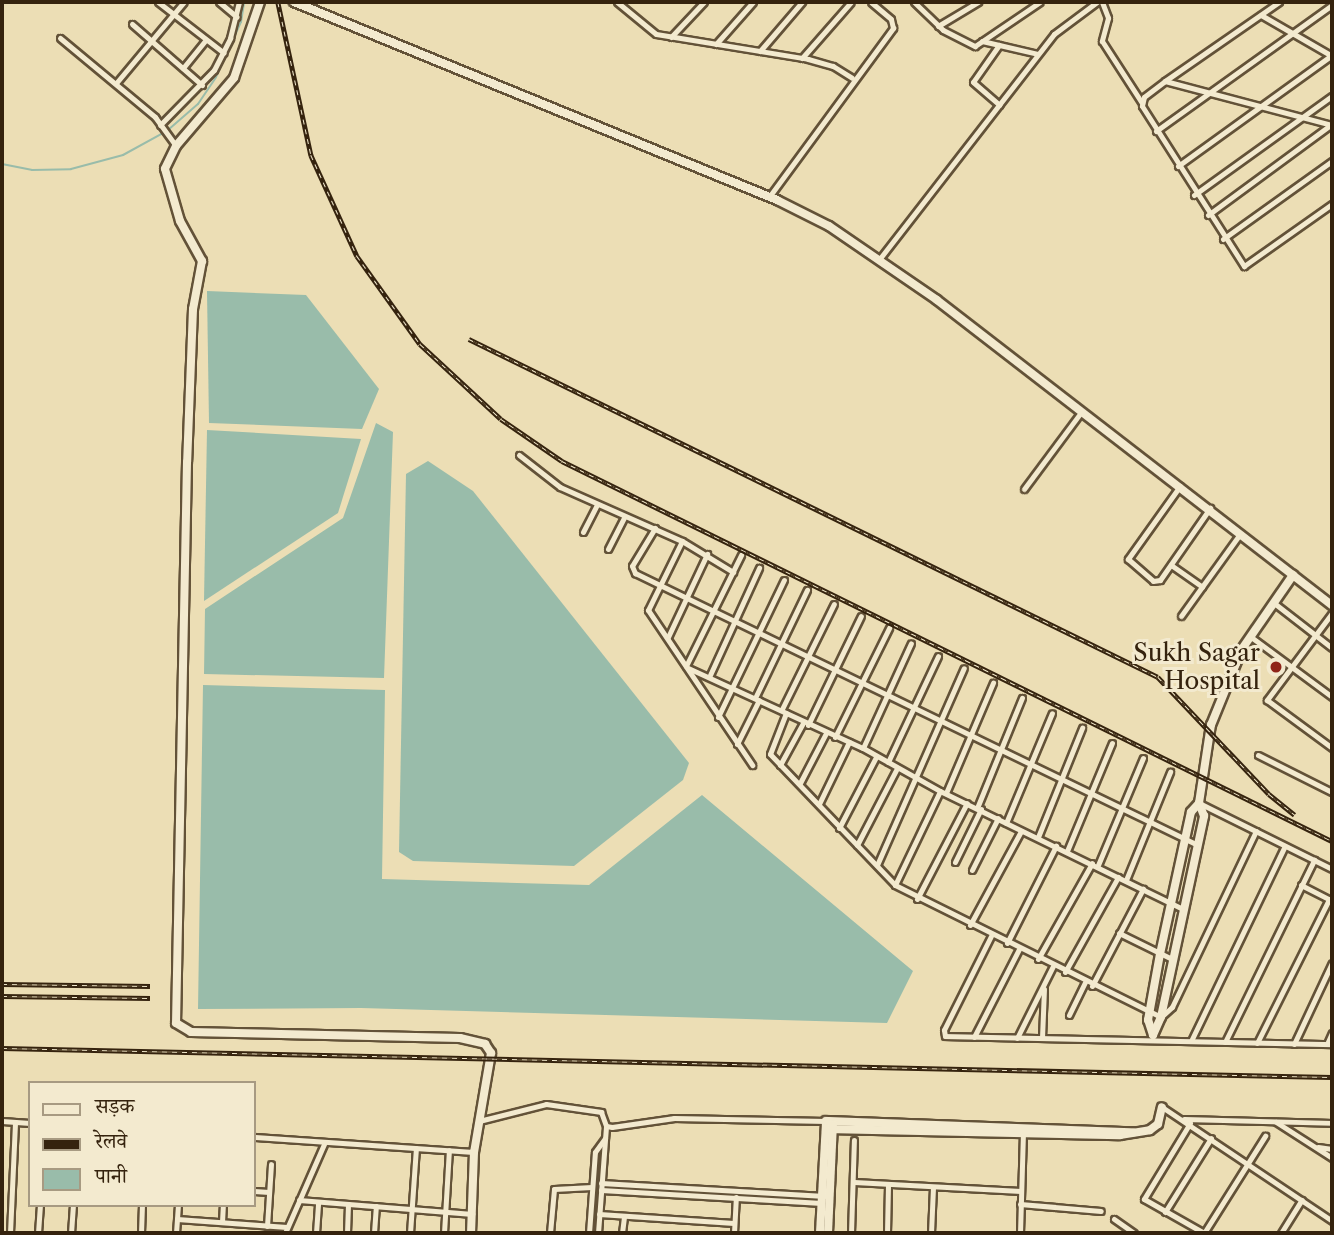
<!DOCTYPE html>
<html>
<head>
<meta charset="utf-8">
<style>
	body { margin:0 }
	#map { position:relative; width:1334px; height:1235px; overflow:hidden; background:#ecdeb5; font-family:"Libre Caslon Text","Noto Serif Devanagari",serif }
	div>[style] { position:absolute }
	[style*='--x'] { left:calc(var(--x)*1px); top:calc(var(--y)*1px); width:calc(var(--w)*1px); rotate:calc(var(--a)*1deg) }
	.water>* { inset:0; background:#99bcaa }
	.stream>* { height:2px; margin:-1px; padding:0 1px; transform-origin:1px; border-radius:1px; background:#99bcaa }
	.roads { filter:drop-shadow(2px 0 #635238) drop-shadow(-2px 0 #635238) drop-shadow(0 2px #635238) drop-shadow(0 -2px #635238) }
	.street>* { height:5px; margin:-2.5px; padding:0 2.5px; transform-origin:2.5px; border-radius:2.5px; background:#f3eacf }
	.secondary>* { height:8px; margin:-4px; padding:0 4px; transform-origin:4px; border-radius:4px; background:#f3eacf }
	.rail>* { height:4.5px; margin-top:-2.25px; transform-origin:0; background:repeating-linear-gradient(90deg,#f3eacf 0 5px,#35230e 0 10px); box-sizing:border-box; border-block:2px solid #35230e }
	.dots>* { width:19px; height:19px; translate:-50% -50%; box-sizing:border-box; border:4px solid #f3eacf; border-radius:50% }
	span { translate:-50% -50%; white-space:nowrap; text-align:center; line-height:1.15; -webkit-text-stroke:6px #f3eacf; paint-order:stroke }
	.poi-label { font-size:24px; color:#35230e }
	.right { translate:-100% -50%; text-align:right }
	.frame { position:absolute; inset:0; border:4px solid #35230e; pointer-events:none }
	.legend { position:absolute; left:28px; top:1081px; width:228px; height:126px; box-sizing:border-box; background:#f3eacf; border:2px solid #a79a82; margin:0; padding:9px 12px; list-style:none; font-size:21px; color:#35230e }
	.legend li { display:flex; align-items:center; gap:14px; height:35px }
	.legend b { width:35px; border:2px solid #a79a82 }
</style>
</head>
<body>
<div id="map">
	<div class="water">
		<div style="clip-path:polygon(207px 291px,306px 295px,379px 389px,362px 429px,209px 423px)"></div>
		<div style="clip-path:polygon(376px 423px,393px 432px,384px 678px,204px 674px,205px 609px,343px 518px)"></div>
		<div style="clip-path:polygon(207px 430px,361px 439px,338px 513px,204px 601px)"></div>
		<div style="clip-path:polygon(428px 461px,473px 491px,689px 763px,683px 780px,574px 866px,413px 861px,399px 852px,406px 474px)"></div>
		<div style="clip-path:polygon(203px 685px,385px 690px,382px 879px,589px 885px,702px 795px,913px 971px,887px 1023px,361px 1008px,198px 1009px)"></div>
	</div>
	<div class="stream">
		<div style="--x:168;--y:130;--w:40;--a:-41"></div>
		<div style="--x:198;--y:104;--w:32;--a:-56"></div>
		<div style="--x:216;--y:77;--w:60;--a:-65.6"></div>
		<div style="--x:241;--y:22;--w:20;--a:-81"></div>
		<div style="--x:2;--y:164;--w:31;--a:11"></div>
		<div style="--x:32;--y:170;--w:39;--a:-1"></div>
		<div style="--x:71;--y:169;--w:54;--a:-15.1"></div>
		<div style="--x:123;--y:155;--w:46;--a:-28.8"></div>
	</div>
	<div class="roads">
		<div class="street">
			<div style="--x:158;--y:2;--w:83;--a:37.7"></div>
			<div style="--x:219;--y:2;--w:23;--a:40"></div>
			<div style="--x:617;--y:2;--w:50;--a:39.4"></div>
			<div style="--x:656;--y:34;--w:154;--a:9.3"></div>
			<div style="--x:808;--y:59;--w:26;--a:16"></div>
			<div style="--x:833;--y:66;--w:22;--a:32"></div>
			<div style="--x:914;--y:2;--w:40;--a:44"></div>
			<div style="--x:943;--y:30;--w:36;--a:27"></div>
			<div style="--x:975;--y:46;--w:78;--a:-34.1"></div>
			<div style="--x:1102;--y:2;--w:17;--a:69"></div>
			<div style="--x:1108;--y:18;--w:24;--a:105"></div>
			<div style="--x:1102;--y:41;--w:74;--a:57.2"></div>
			<div style="--x:1279;--y:2;--w:139;--a:145.3"></div>
			<div style="--x:1165;--y:81;--w:26;--a:143"></div>
			<div style="--x:1144;--y:97;--w:9;--a:103"></div>
			<div style="--x:1142;--y:106;--w:190;--a:57.5"></div>
			<div style="--x:1244;--y:266;--w:108;--a:-35.2"></div>
			<div style="--x:1261;--y:15;--w:82;--a:30"></div>
			<div style="--x:132;--y:24;--w:93;--a:41.1"></div>
			<div style="--x:938;--y:26;--w:47;--a:-31"></div>
			<div style="--x:671;--y:37;--w:48;--a:-46.7"></div>
			<div style="--x:60;--y:38;--w:124;--a:39.7"></div>
			<div style="--x:155;--y:117;--w:36;--a:54"></div>
			<div style="--x:982;--y:41;--w:57;--a:13.1"></div>
			<div style="--x:716;--y:44;--w:56;--a:-48.6"></div>
			<div style="--x:999;--y:45;--w:45;--a:125.1"></div>
			<div style="--x:973;--y:82;--w:35;--a:41"></div>
			<div style="--x:760;--y:51;--w:65;--a:-49.4"></div>
			<div style="--x:802;--y:58;--w:74;--a:-48.8"></div>
			<div style="--x:183;--y:68;--w:36;--a:-51"></div>
			<div style="--x:1165;--y:81;--w:173;--a:14.8"></div>
			<div style="--x:117;--y:82;--w:104;--a:-50.1"></div>
			<div style="--x:160;--y:125;--w:77;--a:-45.5"></div>
			<div style="--x:214;--y:70;--w:36;--a:-63"></div>
			<div style="--x:230;--y:38;--w:37;--a:-76"></div>
			<div style="--x:1156;--y:131;--w:216;--a:-35.6"></div>
			<div style="--x:1178;--y:166;--w:190;--a:-35.8"></div>
			<div style="--x:1194;--y:195;--w:170;--a:-35.7"></div>
			<div style="--x:769;--y:197;--w:210;--a:-53.7"></div>
			<div style="--x:893;--y:28;--w:9;--a:-103"></div>
			<div style="--x:891;--y:19;--w:26;--a:-140"></div>
			<div style="--x:1208;--y:215;--w:154;--a:-36.3"></div>
			<div style="--x:1223;--y:239;--w:134;--a:-35.6"></div>
			<div style="--x:881;--y:257;--w:282;--a:-52.2"></div>
			<div style="--x:1054;--y:34;--w:54;--a:-36.7"></div>
			<div style="--x:519;--y:455;--w:52;--a:38"></div>
			<div style="--x:560;--y:487;--w:133;--a:23.9"></div>
			<div style="--x:682;--y:541;--w:60;--a:31.3"></div>
			<div style="--x:1180;--y:486;--w:90;--a:125.5"></div>
			<div style="--x:1128;--y:559;--w:33;--a:41"></div>
			<div style="--x:1153;--y:581;--w:7;--a:-8"></div>
			<div style="--x:1160;--y:580;--w:88;--a:-55.2"></div>
			<div style="--x:1024;--y:489;--w:97;--a:-53.4"></div>
			<div style="--x:655;--y:528;--w:44;--a:121.2"></div>
			<div style="--x:632;--y:566;--w:8;--a:67"></div>
			<div style="--x:635;--y:573;--w:625;--a:25.79"></div>
			<div style="--x:583;--y:532;--w:30;--a:-63"></div>
			<div style="--x:682;--y:541;--w:77;--a:116.2"></div>
			<div style="--x:648;--y:610;--w:187;--a:56.1"></div>
			<div style="--x:608;--y:549;--w:35;--a:-63"></div>
			<div style="--x:1171;--y:565;--w:38;--a:35"></div>
			<div style="--x:1274;--y:603;--w:73;--a:37.8"></div>
			<div style="--x:1332;--y:613;--w:109;--a:126.8"></div>
			<div style="--x:1267;--y:700;--w:81;--a:36.4"></div>
			<div style="--x:1181;--y:616;--w:101;--a:-54.3"></div>
			<div style="--x:668;--y:637;--w:92;--a:-64.8"></div>
			<div style="--x:1251;--y:637;--w:101;--a:36.5"></div>
			<div style="--x:686;--y:666;--w:124;--a:-63.6"></div>
			<div style="--x:688;--y:668;--w:192;--a:24.6"></div>
			<div style="--x:863;--y:748;--w:88;--a:29.2"></div>
			<div style="--x:940;--y:791;--w:270;--a:25.9"></div>
			<div style="--x:710;--y:675;--w:118;--a:-65.4"></div>
			<div style="--x:755;--y:698;--w:120;--a:-64.3"></div>
			<div style="--x:782;--y:709;--w:117;--a:-63.7"></div>
			<div style="--x:786;--y:713;--w:44;--a:111.3"></div>
			<div style="--x:770;--y:754;--w:181;--a:46.3"></div>
			<div style="--x:895;--y:885;--w:297;--a:26.4"></div>
			<div style="--x:1161;--y:1017;--w:15;--a:-42"></div>
			<div style="--x:1172;--y:1007;--w:195;--a:-64.5"></div>
			<div style="--x:718;--y:717;--w:152;--a:-64.3"></div>
			<div style="--x:808;--y:725;--w:121;--a:-64.1"></div>
			<div style="--x:835;--y:737;--w:122;--a:-63.6"></div>
			<div style="--x:737;--y:744;--w:49;--a:-63.4"></div>
			<div style="--x:863;--y:748;--w:115;--a:-65.4"></div>
			<div style="--x:1258;--y:755;--w:83;--a:26.6"></div>
			<div style="--x:888;--y:762;--w:117;--a:-64.7"></div>
			<div style="--x:780;--y:765;--w:48;--a:-61.3"></div>
			<div style="--x:800;--y:783;--w:56;--a:-62.5"></div>
			<div style="--x:946;--y:793;--w:120;--a:-66.9"></div>
			<div style="--x:1199;--y:803;--w:148;--a:26.4"></div>
			<div style="--x:819;--y:804;--w:69;--a:-64.2"></div>
			<div style="--x:977;--y:808;--w:119;--a:-67.8"></div>
			<div style="--x:1006;--y:823;--w:119;--a:-67.3"></div>
			<div style="--x:839;--y:828;--w:80;--a:-62.5"></div>
			<div style="--x:1038;--y:837;--w:118;--a:-68"></div>
			<div style="--x:857;--y:845;--w:87;--a:-62.5"></div>
			<div style="--x:1067;--y:851;--w:117;--a:-67.4"></div>
			<div style="--x:955;--y:862;--w:59;--a:-63.9"></div>
			<div style="--x:877;--y:865;--w:215;--a:-66.2"></div>
			<div style="--x:1098;--y:865;--w:116;--a:-67.2"></div>
			<div style="--x:972;--y:870;--w:58;--a:-63.4"></div>
			<div style="--x:1126;--y:880;--w:117;--a:-67.8"></div>
			<div style="--x:895;--y:885;--w:104;--a:-64.4"></div>
			<div style="--x:1301;--y:885;--w:35;--a:27"></div>
			<div style="--x:917;--y:899;--w:108;--a:-62.5"></div>
			<div style="--x:970;--y:925;--w:107;--a:-61.5"></div>
			<div style="--x:1119;--y:933;--w:59;--a:26.1"></div>
			<div style="--x:991;--y:936;--w:105;--a:116.6"></div>
			<div style="--x:944;--y:1030;--w:6;--a:81"></div>
			<div style="--x:945;--y:1036;--w:387;--a:1.2"></div>
			<div style="--x:1007;--y:943;--w:109;--a:-63.2"></div>
			<div style="--x:1038;--y:959;--w:110;--a:-60.6"></div>
			<div style="--x:1065;--y:972;--w:109;--a:-60.8"></div>
			<div style="--x:1092;--y:986;--w:110;--a:-62.3"></div>
			<div style="--x:1069;--y:1015;--w:37;--a:-64"></div>
			<div style="--x:974;--y:1037;--w:99;--a:-62.9"></div>
			<div style="--x:1017;--y:1038;--w:80;--a:-63.4"></div>
			<div style="--x:1042;--y:1038;--w:49;--a:-87.7"></div>
			<div style="--x:1191;--y:1041;--w:216;--a:-64.3"></div>
			<div style="--x:1225;--y:1042;--w:203;--a:-63.9"></div>
			<div style="--x:1257;--y:1043;--w:161;--a:-63.4"></div>
			<div style="--x:1294;--y:1044;--w:89;--a:-64.9"></div>
			<div style="--x:1327;--y:1044;--w:12;--a:-66"></div>
			<div style="--x:1162;--y:1107;--w:205;--a:33.8"></div>
			<div style="--x:1184;--y:1119;--w:148;--a:1.5"></div>
			<div style="--x:2;--y:1121;--w:28;--a:4"></div>
			<div style="--x:479;--y:1121;--w:69;--a:-14.2"></div>
			<div style="--x:546;--y:1104;--w:56;--a:8.3"></div>
			<div style="--x:601;--y:1112;--w:15;--a:70"></div>
			<div style="--x:606;--y:1126;--w:6;--a:9"></div>
			<div style="--x:612;--y:1127;--w:63;--a:-8.3"></div>
			<div style="--x:674;--y:1118;--w:152;--a:1.1"></div>
			<div style="--x:1276;--y:1122;--w:67;--a:32.7"></div>
			<div style="--x:1190;--y:1123;--w:89;--a:121.2"></div>
			<div style="--x:1144;--y:1199;--w:69;--a:29.5"></div>
			<div style="--x:254;--y:1137;--w:221;--a:3.9"></div>
			<div style="--x:1318;--y:1147;--w:14;--a:8"></div>
			<div style="--x:854;--y:1182;--w:167;--a:3.1"></div>
			<div style="--x:601;--y:1183;--w:224;--a:3.3"></div>
			<div style="--x:601;--y:1190;--w:221;--a:3.4"></div>
			<div style="--x:254;--y:1191;--w:15;--a:4"></div>
			<div style="--x:299;--y:1200;--w:174;--a:4.6"></div>
			<div style="--x:1020;--y:1204;--w:81;--a:4.9"></div>
			<div style="--x:1165;--y:1212;--w:87;--a:-58.1"></div>
			<div style="--x:599;--y:1214;--w:135;--a:3.8"></div>
			<div style="--x:177;--y:1219;--w:110;--a:4.2"></div>
			<div style="--x:1114;--y:1219;--w:24;--a:35"></div>
			<div style="--x:222;--y:1222;--w:17;--a:-87"></div>
			<div style="--x:267;--y:1226;--w:62;--a:-86.3"></div>
			<div style="--x:10;--y:1233;--w:111;--a:-87.4"></div>
			<div style="--x:38;--y:1233;--w:28;--a:-86"></div>
			<div style="--x:71;--y:1233;--w:28;--a:-86"></div>
			<div style="--x:141;--y:1233;--w:28;--a:-88"></div>
			<div style="--x:176;--y:1233;--w:28;--a:-86"></div>
			<div style="--x:285;--y:1233;--w:99;--a:-66.3"></div>
			<div style="--x:316;--y:1233;--w:31;--a:-86"></div>
			<div style="--x:347;--y:1233;--w:29;--a:-88"></div>
			<div style="--x:374;--y:1233;--w:27;--a:-86"></div>
			<div style="--x:410;--y:1233;--w:85;--a:-86"></div>
			<div style="--x:444;--y:1233;--w:83;--a:-86.6"></div>
			<div style="--x:550;--y:1233;--w:44;--a:-84.8"></div>
			<div style="--x:554;--y:1189;--w:38;--a:-3"></div>
			<div style="--x:589;--y:1233;--w:81;--a:-85.8"></div>
			<div style="--x:595;--y:1152;--w:17;--a:-54"></div>
			<div style="--x:598;--y:1233;--w:107;--a:-85.7"></div>
			<div style="--x:622;--y:1233;--w:17;--a:-83"></div>
			<div style="--x:734;--y:1233;--w:36;--a:-87"></div>
			<div style="--x:851;--y:1233;--w:93;--a:-88.2"></div>
			<div style="--x:887;--y:1233;--w:49;--a:-88.8"></div>
			<div style="--x:931;--y:1233;--w:45;--a:-87.5"></div>
			<div style="--x:1020;--y:1233;--w:99;--a:-88.3"></div>
			<div style="--x:1204;--y:1233;--w:115;--a:-57.8"></div>
			<div style="--x:1281;--y:1233;--w:39;--a:-58"></div>
		</div>
		<div class="secondary">
			<div style="--x:260;--y:2;--w:80;--a:108.9"></div>
			<div style="--x:234;--y:78;--w:89;--a:130.5"></div>
			<div style="--x:176;--y:146;--w:25;--a:116"></div>
			<div style="--x:165;--y:169;--w:54;--a:73.9"></div>
			<div style="--x:180;--y:221;--w:46;--a:61.2"></div>
			<div style="--x:202;--y:261;--w:49;--a:100.6"></div>
			<div style="--x:193;--y:309;--w:153;--a:92.2"></div>
			<div style="--x:187;--y:462;--w:561;--a:91.12"></div>
			<div style="--x:176;--y:1023;--w:17;--a:31"></div>
			<div style="--x:191;--y:1032;--w:269;--a:1.3"></div>
			<div style="--x:460;--y:1038;--w:26;--a:13"></div>
			<div style="--x:485;--y:1044;--w:11;--a:56"></div>
			<div style="--x:491;--y:1053;--w:100;--a:99.7"></div>
			<div style="--x:474;--y:1152;--w:81;--a:92.1"></div>
			<div style="--x:294;--y:2;--w:522;--a:22.29"></div>
			<div style="--x:777;--y:200;--w:58;--a:26.6"></div>
			<div style="--x:829;--y:226;--w:131;--a:34.4"></div>
			<div style="--x:937;--y:300;--w:499;--a:37.7"></div>
			<div style="--x:1153;--y:1035;--w:20;--a:-66"></div>
			<div style="--x:1161;--y:1017;--w:206;--a:-77.9"></div>
			<div style="--x:1204;--y:816;--w:14;--a:-111"></div>
			<div style="--x:1199;--y:803;--w:79;--a:-81.3"></div>
			<div style="--x:1211;--y:725;--w:82;--a:-67.8"></div>
			<div style="--x:1242;--y:649;--w:90;--a:-55.4"></div>
			<div style="--x:1153;--y:1035;--w:16;--a:-108"></div>
			<div style="--x:1148;--y:1020;--w:67;--a:-79.7"></div>
			<div style="--x:1160;--y:954;--w:145;--a:-77.7"></div>
			<div style="--x:1191;--y:812;--w:12;--a:-48"></div>
			<div style="--x:826;--y:1129;--w:294;--a:1.2"></div>
			<div style="--x:1120;--y:1135;--w:30;--a:-9"></div>
			<div style="--x:1150;--y:1130;--w:10;--a:-37"></div>
			<div style="--x:1158;--y:1124;--w:17;--a:-77"></div>
			<div style="--x:820;--y:1233;--w:112;--a:-86.9"></div>
			<div style="--x:826;--y:1121;--w:307;--a:2.1"></div>
			<div style="--x:828;--y:1233;--w:109;--a:-87.4"></div>
		</div>
	</div>
	<div class="rail">
		<div style="--x:278;--y:2;--w:157;--a:77.8"></div>
		<div style="--x:311;--y:155;--w:111;--a:65.5"></div>
		<div style="--x:357;--y:256;--w:108;--a:54.4"></div>
		<div style="--x:420;--y:344;--w:110;--a:42.8"></div>
		<div style="--x:501;--y:419;--w:74;--a:34.5"></div>
		<div style="--x:562;--y:461;--w:859;--a:26.27"></div>
		<div style="--x:469;--y:339;--w:767;--a:26.13"></div>
		<div style="--x:1158;--y:677;--w:161;--a:46.5"></div>
		<div style="--x:1269;--y:794;--w:33;--a:39"></div>
		<div style="--x:2;--y:984;--w:148;--a:0.8"></div>
		<div style="--x:2;--y:996;--w:148;--a:0.8"></div>
		<div style="--x:2;--y:1048;--w:1330;--a:1.25"></div>
	</div>
	<div class="dots">
		<div style="left:1276px;top:667px;background:#8f2418"></div>
	</div>
	<div class="poi-label">
		<span class="right" style="left:1260px;top:667px">Sukh Sagar<br>Hospital</span>
	</div>
	<div class="frame"></div>
	<ul class="legend">
	<li><b style="height:9px;background:#f3eacf"></b>सड़क</li>
	<li><b style="height:9px;background:#35230e"></b>रेलवे</li>
	<li><b style="height:19px;background:#99bcaa"></b>पानी</li>
	</ul>
</div>
</body>
</html>
